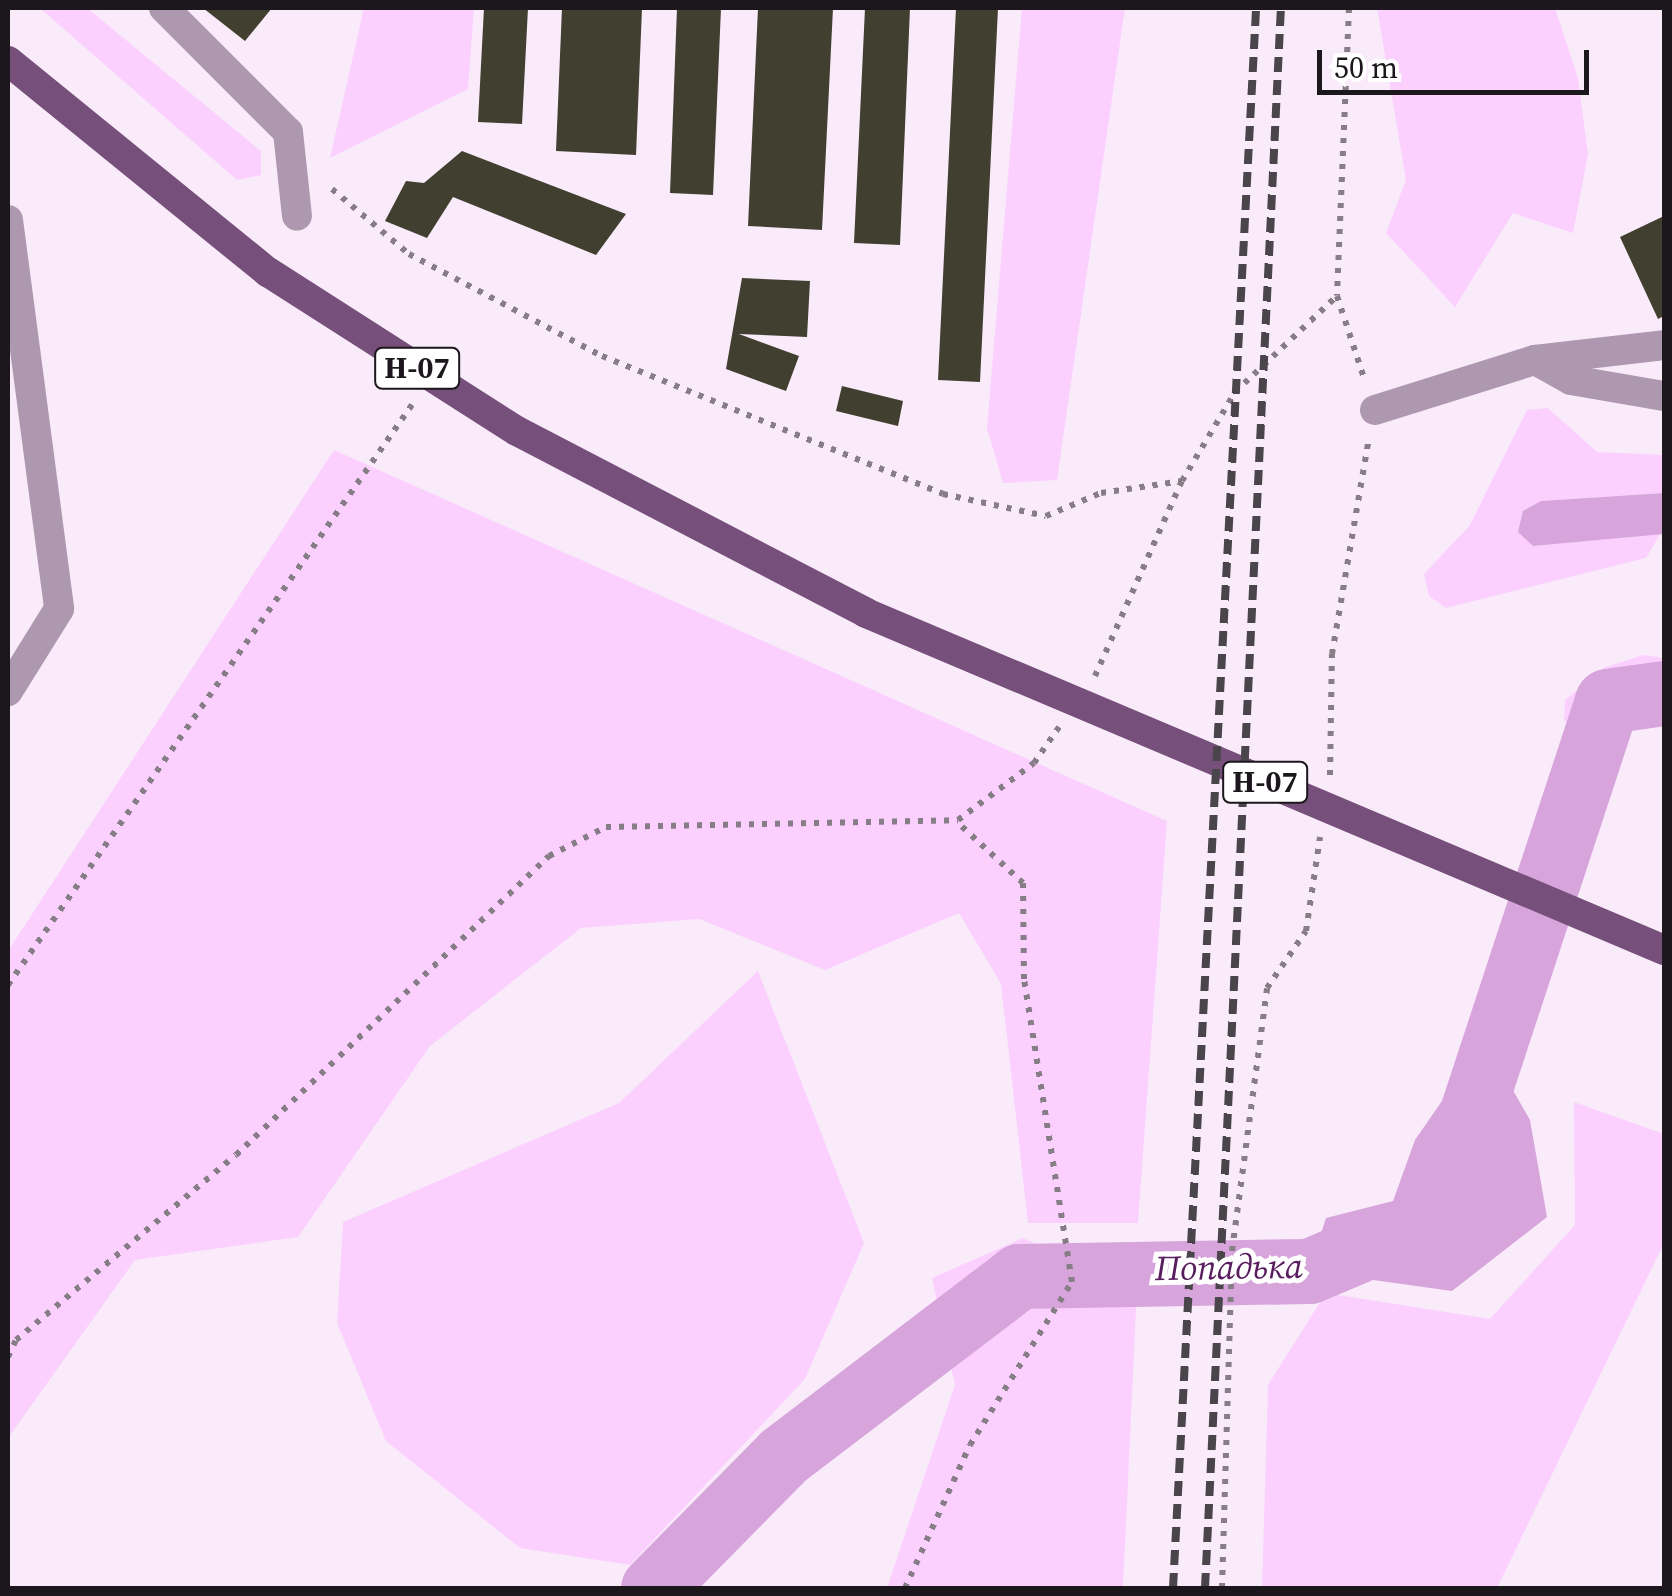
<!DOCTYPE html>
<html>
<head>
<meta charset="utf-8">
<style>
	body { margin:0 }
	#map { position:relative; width:1672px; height:1596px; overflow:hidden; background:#f9ebfa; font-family:"Source Serif 4",serif }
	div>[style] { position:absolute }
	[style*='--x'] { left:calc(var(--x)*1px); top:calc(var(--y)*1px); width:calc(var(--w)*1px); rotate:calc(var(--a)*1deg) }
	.green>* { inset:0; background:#fbd0ff }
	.water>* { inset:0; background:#d7a4dc }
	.river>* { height:65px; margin:-32.5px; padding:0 32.5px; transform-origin:32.5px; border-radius:32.5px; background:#d7a4dc }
	.building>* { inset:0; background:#403f30 }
	.path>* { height:6px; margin-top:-3px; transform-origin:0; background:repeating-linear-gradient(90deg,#867d87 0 5px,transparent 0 13px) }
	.minor>* { height:30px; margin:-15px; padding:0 15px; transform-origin:15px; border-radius:15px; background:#ae98b0 }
	.major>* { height:30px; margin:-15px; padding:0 15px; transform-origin:15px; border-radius:15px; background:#764f7a }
	.rail>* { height:8px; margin-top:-4px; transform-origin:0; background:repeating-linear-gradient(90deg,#4a444b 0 15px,transparent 0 23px) }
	span { translate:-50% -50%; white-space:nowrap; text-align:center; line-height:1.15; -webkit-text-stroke:10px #fff; paint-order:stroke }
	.shield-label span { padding:2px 8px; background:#fff; border:2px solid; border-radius:8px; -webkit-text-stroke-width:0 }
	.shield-label { font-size:30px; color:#1b171c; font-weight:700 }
	.water-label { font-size:35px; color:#581c5f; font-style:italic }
	.frame { position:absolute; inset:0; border:10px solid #1b171c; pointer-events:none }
	.scale { position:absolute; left:1317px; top:50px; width:272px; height:45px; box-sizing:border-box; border:5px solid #1b171c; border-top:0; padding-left:12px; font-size:30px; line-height:35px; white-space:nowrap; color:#1b171c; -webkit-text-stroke:8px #fff; paint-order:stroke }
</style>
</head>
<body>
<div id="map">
	<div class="green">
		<div style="clip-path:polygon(87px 8px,261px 151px,261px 175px,237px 180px,42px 10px)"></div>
		<div style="clip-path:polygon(364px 8px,474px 8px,468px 89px,330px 158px)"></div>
		<div style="clip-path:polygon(1022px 8px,1125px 8px,1057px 480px,1003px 483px,987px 428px)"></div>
		<div style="clip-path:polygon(1377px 8px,1555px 8px,1578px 78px,1588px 154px,1573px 233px,1513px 213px,1455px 307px,1386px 233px,1406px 180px)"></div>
		<div style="clip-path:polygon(1548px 408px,1597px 452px,1664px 455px,1664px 493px,1541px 501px,1534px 546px,1660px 534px,1646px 558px,1446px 608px,1429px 596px,1424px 574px,1470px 525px,1527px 410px)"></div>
		<div style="clip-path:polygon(334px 450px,1167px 821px,1138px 1223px,1028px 1223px,1001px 984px,959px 913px,825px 970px,699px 919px,581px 928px,430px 1046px,298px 1237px,135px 1260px,8px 1438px,8px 951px)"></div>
		<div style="clip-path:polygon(1643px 655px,1664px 658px,1664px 719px,1564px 721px,1565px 700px,1603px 668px)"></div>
		<div style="clip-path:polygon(758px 971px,864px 1243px,805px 1379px,630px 1565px,520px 1548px,386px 1441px,337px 1323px,343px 1222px,619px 1103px)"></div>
		<div style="clip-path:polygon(1574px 1102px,1664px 1134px,1664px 1243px,1497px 1588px,1262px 1588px,1268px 1385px,1326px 1293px,1490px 1319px,1575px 1225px)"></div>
		<div style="clip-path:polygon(1023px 1238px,1137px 1289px,1123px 1588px,887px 1588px,955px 1385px,932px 1278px)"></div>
	</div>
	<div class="water">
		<div style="clip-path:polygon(1664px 493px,1664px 534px,1533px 546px,1518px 532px,1523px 511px,1541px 501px)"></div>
		<div style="clip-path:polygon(1484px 1040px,1530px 1120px,1547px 1217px,1452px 1291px,1309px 1271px,1326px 1218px,1393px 1201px,1415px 1140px)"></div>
	</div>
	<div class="river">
		<div style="--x:1467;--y:1127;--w:448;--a:-71.8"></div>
		<div style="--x:1607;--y:701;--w:58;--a:-8"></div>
		<div style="--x:653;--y:1588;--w:185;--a:-45.4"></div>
		<div style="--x:783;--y:1456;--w:297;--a:-37.3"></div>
		<div style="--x:1019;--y:1276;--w:290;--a:-1"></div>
		<div style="--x:1309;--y:1271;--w:88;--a:-22.8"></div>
	</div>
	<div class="building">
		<div style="clip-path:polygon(203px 8px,272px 8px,245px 41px)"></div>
		<div style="clip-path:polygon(484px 8px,528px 8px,522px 124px,478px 122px)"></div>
		<div style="clip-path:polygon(562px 8px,642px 8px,636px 155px,556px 151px)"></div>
		<div style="clip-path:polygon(677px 8px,721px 8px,713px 195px,670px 193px)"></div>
		<div style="clip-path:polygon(758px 8px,833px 8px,822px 230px,748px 226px)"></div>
		<div style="clip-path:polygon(865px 8px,910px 8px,900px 245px,854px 243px)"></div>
		<div style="clip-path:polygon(956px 8px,998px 8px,980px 382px,938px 380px)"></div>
		<div style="clip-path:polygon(462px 151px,626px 214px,596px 255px,453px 197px,427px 238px,385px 221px,406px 181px,424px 183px)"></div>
		<div style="clip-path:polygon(1664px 216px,1664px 316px,1658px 319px,1620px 237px)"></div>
		<div style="clip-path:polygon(742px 278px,810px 281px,807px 337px,739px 334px,799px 356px,786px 391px,726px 369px)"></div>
		<div style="clip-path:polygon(842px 386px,903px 401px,898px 426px,836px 411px)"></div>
	</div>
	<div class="path">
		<div style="--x:1349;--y:8;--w:288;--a:92.4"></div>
		<div style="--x:1337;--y:296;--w:89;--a:71.8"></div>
		<div style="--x:332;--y:189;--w:101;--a:40.2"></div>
		<div style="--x:409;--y:254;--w:218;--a:27.9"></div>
		<div style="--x:602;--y:356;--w:368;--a:22"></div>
		<div style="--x:943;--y:494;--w:105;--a:12.1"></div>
		<div style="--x:1046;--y:516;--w:60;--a:-22.7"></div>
		<div style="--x:1101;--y:493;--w:82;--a:-8.4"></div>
		<div style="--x:1182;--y:481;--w:104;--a:-59.2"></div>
		<div style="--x:1235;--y:392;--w:140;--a:-43.3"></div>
		<div style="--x:1095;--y:676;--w:214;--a:-66"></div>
		<div style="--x:1330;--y:775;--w:121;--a:-89.1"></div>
		<div style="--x:1332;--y:654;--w:220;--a:-80.3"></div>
		<div style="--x:8;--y:985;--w:710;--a:-55.15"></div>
		<div style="--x:8;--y:1357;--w:19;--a:-65"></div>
		<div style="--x:16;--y:1340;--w:287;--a:-40.1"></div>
		<div style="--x:236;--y:1155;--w:433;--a:-43.7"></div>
		<div style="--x:549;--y:856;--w:64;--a:-27"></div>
		<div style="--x:606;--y:827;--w:352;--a:-1.1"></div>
		<div style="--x:958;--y:820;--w:95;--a:-36.9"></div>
		<div style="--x:1034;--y:763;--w:44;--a:-55.2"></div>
		<div style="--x:905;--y:1588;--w:157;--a:-65.6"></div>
		<div style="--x:970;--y:1445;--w:192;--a:-58"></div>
		<div style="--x:1072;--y:1282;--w:307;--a:-99"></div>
		<div style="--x:1024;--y:979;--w:96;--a:-90.6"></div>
		<div style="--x:1023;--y:883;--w:88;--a:-137.3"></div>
		<div style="--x:1222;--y:1588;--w:337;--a:-88.3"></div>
		<div style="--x:1232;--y:1251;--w:265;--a:-82.4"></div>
		<div style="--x:1267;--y:988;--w:69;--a:-55.6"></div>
		<div style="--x:1306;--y:931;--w:95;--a:-81.5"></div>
	</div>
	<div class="minor">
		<div style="--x:164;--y:8;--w:175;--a:45"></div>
		<div style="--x:288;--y:132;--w:84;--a:83.9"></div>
		<div style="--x:8;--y:220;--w:392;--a:82.5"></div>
		<div style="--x:59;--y:609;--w:97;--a:121.9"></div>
		<div style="--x:1535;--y:360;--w:41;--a:29.1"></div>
		<div style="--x:1571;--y:380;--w:94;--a:9.8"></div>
		<div style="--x:1375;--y:410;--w:168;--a:-17.4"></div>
		<div style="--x:1535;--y:360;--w:130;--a:-6.6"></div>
	</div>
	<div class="major">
		<div style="--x:8;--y:61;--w:335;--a:39.1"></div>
		<div style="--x:268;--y:272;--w:295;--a:32.6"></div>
		<div style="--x:517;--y:431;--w:394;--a:27.5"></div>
		<div style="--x:866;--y:613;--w:866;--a:22.89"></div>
	</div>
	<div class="rail">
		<div style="--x:1173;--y:1588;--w:1582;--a:-86.99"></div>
		<div style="--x:1205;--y:1588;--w:1582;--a:-87.25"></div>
	</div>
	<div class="shield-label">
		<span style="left:417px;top:368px">Н-07</span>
		<span style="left:1265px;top:782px">Н-07</span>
	</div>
	<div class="water-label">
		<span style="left:1229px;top:1267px;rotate:-1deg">Попадька</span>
	</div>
	<div class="frame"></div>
	<div class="scale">50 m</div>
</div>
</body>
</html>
